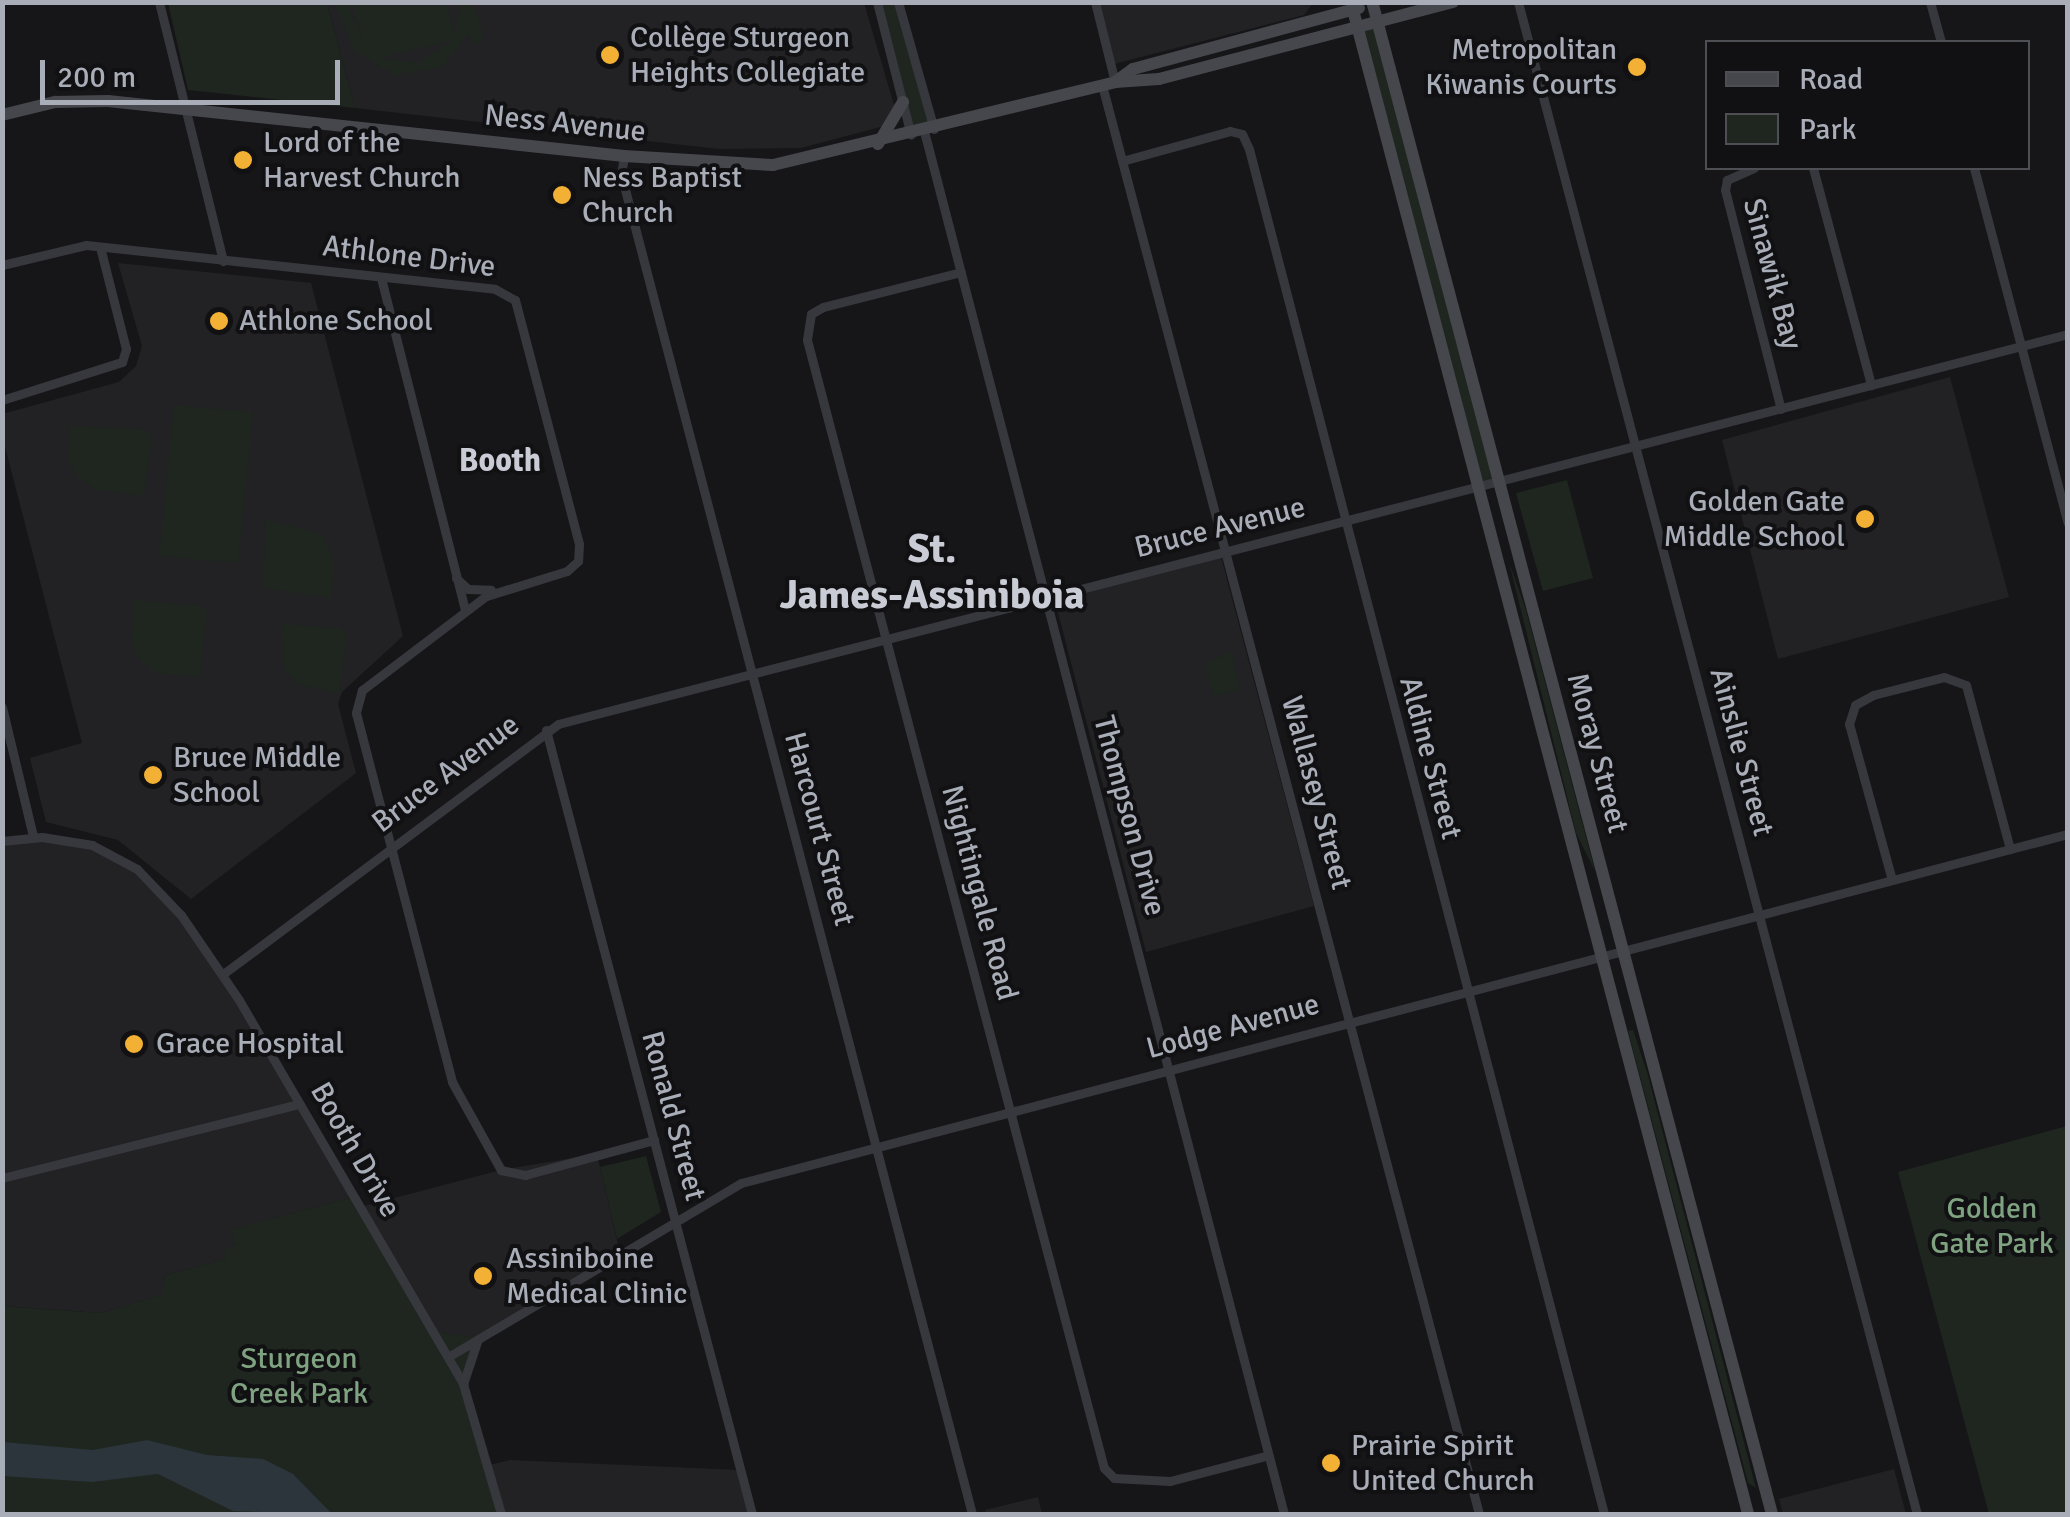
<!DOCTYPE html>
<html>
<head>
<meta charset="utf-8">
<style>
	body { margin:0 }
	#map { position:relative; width:2070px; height:1517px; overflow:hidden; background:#161618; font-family:Signika,sans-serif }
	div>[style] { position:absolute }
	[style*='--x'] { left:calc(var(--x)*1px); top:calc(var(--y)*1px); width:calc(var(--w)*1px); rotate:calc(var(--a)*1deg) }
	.built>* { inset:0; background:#222225 }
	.green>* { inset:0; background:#1e261f }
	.water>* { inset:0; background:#2c353c }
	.minor>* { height:9px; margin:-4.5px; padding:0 4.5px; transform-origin:4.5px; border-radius:4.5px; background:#37383d }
	.secondary>* { height:12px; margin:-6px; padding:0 6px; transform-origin:6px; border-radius:6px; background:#45474d }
	.dots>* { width:28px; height:28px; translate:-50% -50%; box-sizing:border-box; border:5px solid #111113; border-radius:50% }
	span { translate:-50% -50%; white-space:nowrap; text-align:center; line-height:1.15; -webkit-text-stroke:8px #111113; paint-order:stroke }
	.poi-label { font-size:30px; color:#a8adb8 }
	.left { translate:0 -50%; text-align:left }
	.right { translate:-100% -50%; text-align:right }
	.street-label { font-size:30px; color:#a8adb8 }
	.park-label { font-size:30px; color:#7fa381 }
	.neighbourhood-label { font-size:32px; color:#c9ccd4; font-weight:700 }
	.district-label { font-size:40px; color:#c9ccd4; font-weight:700 }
	.frame { position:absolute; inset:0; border:5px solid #a8adb8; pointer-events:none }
	.legend { position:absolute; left:1705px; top:40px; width:325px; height:130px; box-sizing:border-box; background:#111113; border:2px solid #4d4f55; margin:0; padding:12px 18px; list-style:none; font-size:30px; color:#a8adb8 }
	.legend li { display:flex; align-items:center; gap:20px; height:50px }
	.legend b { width:50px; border:2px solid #4d4f55 }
	.scale { position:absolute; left:40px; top:60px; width:300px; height:45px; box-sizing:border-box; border:5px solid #a8adb8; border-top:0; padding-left:12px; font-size:30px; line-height:35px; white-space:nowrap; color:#a8adb8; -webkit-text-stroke:8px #111113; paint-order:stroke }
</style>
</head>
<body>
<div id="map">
	<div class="built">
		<div style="clip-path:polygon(327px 3px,864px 3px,899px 122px,801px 148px,719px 149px,355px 108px)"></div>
		<div style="clip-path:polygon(1095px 3px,1313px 3px,1304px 15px,1110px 65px)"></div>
		<div style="clip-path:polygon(118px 263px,311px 283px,403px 636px,342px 692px,338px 704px,356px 773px,191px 899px,118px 840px,46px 822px,30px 758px,82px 743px,3px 439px,2px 414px,119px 382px,136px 366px,142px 346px)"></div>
		<div style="clip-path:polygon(1950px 377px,2009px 597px,1778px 659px,1722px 440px)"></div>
		<div style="clip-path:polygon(1221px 557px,1314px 906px,1146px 952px,1055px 601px)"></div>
		<div style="clip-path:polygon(3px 841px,79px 841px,137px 869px,207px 950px,354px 1197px,232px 1229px,235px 1246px,227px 1259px,165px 1275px,163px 1295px,100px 1313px,3px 1306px)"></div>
		<div style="clip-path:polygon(597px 1154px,620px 1253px,479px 1338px,434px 1333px,360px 1207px,501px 1170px)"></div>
		<div style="clip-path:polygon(510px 1460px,740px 1470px,752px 1514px,501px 1514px,489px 1465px)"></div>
		<div style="clip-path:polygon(1894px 1469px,1906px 1514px,1783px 1514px,1779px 1499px)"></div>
		<div style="clip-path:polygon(1038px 1497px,1042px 1514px,986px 1514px,985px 1510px)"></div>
	</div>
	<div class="green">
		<div style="clip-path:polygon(168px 3px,327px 3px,355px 108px,188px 90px)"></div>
		<div style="clip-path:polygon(evenodd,335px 3px,347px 3px,362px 41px,352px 3px,446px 3px,455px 35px,461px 3px,474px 3px,484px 40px,473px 43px,469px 33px,442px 67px,395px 75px,355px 52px,335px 3px,452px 41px,418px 63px,382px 58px,382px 57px,452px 41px)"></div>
		<div style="clip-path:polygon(877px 3px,898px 3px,934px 129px,911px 135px)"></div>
		<div style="clip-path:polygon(1378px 22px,1500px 482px,1478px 487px,1357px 28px)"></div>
		<div style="clip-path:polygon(174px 405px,253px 412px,238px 563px,159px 556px)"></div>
		<div style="clip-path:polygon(70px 426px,144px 429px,152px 437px,144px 496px,97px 490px,78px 477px,68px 459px)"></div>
		<div style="clip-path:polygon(1567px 480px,1593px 578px,1543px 591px,1516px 493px)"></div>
		<div style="clip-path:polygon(266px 520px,323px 534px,334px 562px,332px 598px,263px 588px)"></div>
		<div style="clip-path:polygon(1509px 562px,1526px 610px,1595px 871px,1576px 833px)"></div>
		<div style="clip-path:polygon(134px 600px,201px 606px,207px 612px,200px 677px,156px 673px,139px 660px,132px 642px)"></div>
		<div style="clip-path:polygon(282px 624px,340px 628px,347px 636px,339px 693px,298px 685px,284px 667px)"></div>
		<div style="clip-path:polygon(1232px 651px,1239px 690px,1214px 696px,1205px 664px)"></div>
		<div style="clip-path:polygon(1633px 1030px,1647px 1072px,1756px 1488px,1748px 1483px,1628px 1031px)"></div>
		<div style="clip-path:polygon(2067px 1126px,2067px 1514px,1989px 1514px,1898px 1172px)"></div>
		<div style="clip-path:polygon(646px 1156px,661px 1212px,617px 1239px,600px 1167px)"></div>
		<div style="clip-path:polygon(354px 1197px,434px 1332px,479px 1338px,463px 1384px,501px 1514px,3px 1514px,2px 1306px,100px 1313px,162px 1295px,165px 1275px,226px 1259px,224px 1249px,235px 1246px,231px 1229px)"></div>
	</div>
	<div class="water">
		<div style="clip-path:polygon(147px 1440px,207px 1455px,263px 1459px,293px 1474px,332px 1514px,233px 1511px,158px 1474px,92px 1482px,3px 1476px,3px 1442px,93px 1450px)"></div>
	</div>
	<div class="minor">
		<div style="--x:159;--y:2;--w:267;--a:76.1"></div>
		<div style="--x:877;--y:2;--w:137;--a:75.7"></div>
		<div style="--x:898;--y:2;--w:132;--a:74.2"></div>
		<div style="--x:1095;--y:2;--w:82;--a:76"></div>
		<div style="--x:1518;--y:2;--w:1564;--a:75.22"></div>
		<div style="--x:1930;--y:2;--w:41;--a:74.6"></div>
		<div style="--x:1102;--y:85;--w:1478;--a:75.22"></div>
		<div style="--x:924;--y:131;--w:1429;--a:75.41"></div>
		<div style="--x:624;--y:156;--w:18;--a:99"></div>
		<div style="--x:621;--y:174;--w:1385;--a:75.32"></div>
		<div style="--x:1122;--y:161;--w:112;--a:-15.5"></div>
		<div style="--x:1230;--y:131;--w:12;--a:14"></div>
		<div style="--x:1242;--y:134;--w:17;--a:65"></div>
		<div style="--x:1249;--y:149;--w:1410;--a:75.42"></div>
		<div style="--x:1754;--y:168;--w:30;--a:156"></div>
		<div style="--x:1727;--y:180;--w:10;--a:101"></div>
		<div style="--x:1725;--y:190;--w:226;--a:75.7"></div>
		<div style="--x:1813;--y:168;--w:225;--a:75"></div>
		<div style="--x:1974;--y:168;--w:367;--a:75.2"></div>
		<div style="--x:2;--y:265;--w:86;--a:-13.4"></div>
		<div style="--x:86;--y:245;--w:411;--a:6.1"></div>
		<div style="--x:495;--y:289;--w:23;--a:29"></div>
		<div style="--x:515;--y:300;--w:252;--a:75.3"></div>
		<div style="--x:579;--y:544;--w:17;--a:93"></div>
		<div style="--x:578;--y:561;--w:15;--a:138"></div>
		<div style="--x:567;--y:571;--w:85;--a:162.8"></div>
		<div style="--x:486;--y:596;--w:156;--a:142.8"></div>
		<div style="--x:362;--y:690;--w:24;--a:105"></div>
		<div style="--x:356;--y:713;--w:381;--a:75.4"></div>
		<div style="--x:452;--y:1082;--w:101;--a:60.9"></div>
		<div style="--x:501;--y:1170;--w:25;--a:12"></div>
		<div style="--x:525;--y:1175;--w:134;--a:-15.2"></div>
		<div style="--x:961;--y:272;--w:142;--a:165.8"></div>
		<div style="--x:823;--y:307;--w:14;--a:150"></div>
		<div style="--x:811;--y:314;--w:26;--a:99"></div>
		<div style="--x:807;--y:340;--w:1166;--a:75.25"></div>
		<div style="--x:1104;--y:1468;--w:14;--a:45"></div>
		<div style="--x:1114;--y:1478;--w:56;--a:3.1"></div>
		<div style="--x:1170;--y:1481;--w:102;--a:-14.7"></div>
		<div style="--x:381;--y:278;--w:343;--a:75.8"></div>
		<div style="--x:2;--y:400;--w:126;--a:-17.6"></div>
		<div style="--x:122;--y:362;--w:14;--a:-73"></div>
		<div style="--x:126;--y:349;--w:105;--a:-104.3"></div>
		<div style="--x:456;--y:578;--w:16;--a:43"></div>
		<div style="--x:468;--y:589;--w:23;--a:2"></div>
		<div style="--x:2;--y:707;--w:133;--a:76.5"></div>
		<div style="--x:546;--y:730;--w:811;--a:75.28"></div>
		<div style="--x:2;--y:841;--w:40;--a:-5.7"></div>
		<div style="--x:42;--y:837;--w:51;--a:9.1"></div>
		<div style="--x:92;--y:845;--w:51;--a:28.1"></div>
		<div style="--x:137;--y:869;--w:64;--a:46.3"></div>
		<div style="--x:181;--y:915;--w:103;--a:55.7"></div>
		<div style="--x:239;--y:1000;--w:445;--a:59.7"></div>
		<div style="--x:463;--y:1384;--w:135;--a:73.7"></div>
		<div style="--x:1892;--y:880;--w:162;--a:-105.4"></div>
		<div style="--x:1849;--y:724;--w:20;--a:-72"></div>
		<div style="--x:1855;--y:705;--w:21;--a:-29"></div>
		<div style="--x:1873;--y:695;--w:73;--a:-14.2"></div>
		<div style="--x:1944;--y:677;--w:23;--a:20"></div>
		<div style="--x:1966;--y:685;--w:170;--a:75"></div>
		<div style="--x:223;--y:974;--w:418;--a:-36.7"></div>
		<div style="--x:558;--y:724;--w:1560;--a:-14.48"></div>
		<div style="--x:2;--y:1178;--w:306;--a:-14"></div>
		<div style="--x:448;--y:1357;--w:341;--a:-30.7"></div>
		<div style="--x:741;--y:1183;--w:1372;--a:-14.74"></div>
		<div style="--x:463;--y:1384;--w:47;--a:-71.6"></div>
	</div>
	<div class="secondary">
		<div style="--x:1373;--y:5;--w:1561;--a:75.19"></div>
		<div style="--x:1353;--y:10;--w:1555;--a:75.28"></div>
		<div style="--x:1115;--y:82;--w:22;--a:-36"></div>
		<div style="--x:1133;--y:69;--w:234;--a:-15.1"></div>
		<div style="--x:2;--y:115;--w:55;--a:-13.8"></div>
		<div style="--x:55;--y:102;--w:53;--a:-1.1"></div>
		<div style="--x:108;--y:101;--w:519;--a:6.08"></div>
		<div style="--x:624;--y:156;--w:149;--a:3.5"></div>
		<div style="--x:773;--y:165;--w:352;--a:-13.6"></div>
		<div style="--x:1115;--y:82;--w:44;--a:-3.9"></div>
		<div style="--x:1159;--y:79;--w:304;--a:-14.7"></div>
		<div style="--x:878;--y:144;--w:49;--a:-59.2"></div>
	</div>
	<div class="dots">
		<div style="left:610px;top:55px;background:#f2b134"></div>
		<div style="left:1637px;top:67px;background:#f2b134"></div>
		<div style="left:243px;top:160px;background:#f2b134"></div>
		<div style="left:562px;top:195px;background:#f2b134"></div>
		<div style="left:219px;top:321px;background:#f2b134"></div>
		<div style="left:1865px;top:519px;background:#f2b134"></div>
		<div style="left:153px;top:775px;background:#f2b134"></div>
		<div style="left:134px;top:1044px;background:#f2b134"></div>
		<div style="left:483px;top:1276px;background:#f2b134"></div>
		<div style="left:1331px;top:1463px;background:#f2b134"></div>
	</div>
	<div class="poi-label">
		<span class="left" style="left:630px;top:55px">Collège Sturgeon<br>Heights Collegiate</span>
		<span class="right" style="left:1617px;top:67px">Metropolitan<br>Kiwanis Courts</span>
		<span class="left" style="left:263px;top:160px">Lord of the<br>Harvest Church</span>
		<span class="left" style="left:582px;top:195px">Ness Baptist<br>Church</span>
		<span class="left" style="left:239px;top:321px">Athlone School</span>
		<span class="right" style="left:1845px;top:519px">Golden Gate<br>Middle School</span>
		<span class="left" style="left:173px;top:775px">Bruce Middle<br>School</span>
		<span class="left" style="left:156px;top:1044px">Grace Hospital</span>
		<span class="left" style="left:506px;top:1276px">Assiniboine<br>Medical Clinic</span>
		<span class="left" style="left:1351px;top:1463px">Prairie Spirit<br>United Church</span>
	</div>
	<div class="street-label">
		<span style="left:565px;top:124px;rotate:6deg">Ness Avenue</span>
		<span style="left:409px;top:257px;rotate:7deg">Athlone Drive</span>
		<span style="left:1772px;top:274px;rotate:75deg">Sinawik Bay</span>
		<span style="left:1220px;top:528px;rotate:-14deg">Bruce Avenue</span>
		<span style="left:1741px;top:752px;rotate:75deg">Ainslie Street</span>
		<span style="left:1597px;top:753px;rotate:75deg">Moray Street</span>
		<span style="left:1430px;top:758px;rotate:75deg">Aldine Street</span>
		<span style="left:446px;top:774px;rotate:-37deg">Bruce Avenue</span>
		<span style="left:1316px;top:793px;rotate:75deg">Wallasey Street</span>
		<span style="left:1129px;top:816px;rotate:75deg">Thompson Drive</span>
		<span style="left:819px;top:829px;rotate:75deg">Harcourt Street</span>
		<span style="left:979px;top:893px;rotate:75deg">Nightingale Road</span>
		<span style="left:1233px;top:1027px;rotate:-15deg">Lodge Avenue</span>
		<span style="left:673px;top:1116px;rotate:75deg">Ronald Street</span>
		<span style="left:355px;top:1150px;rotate:60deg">Booth Drive</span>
	</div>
	<div class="park-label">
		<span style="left:1992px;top:1226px">Golden<br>Gate Park</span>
		<span style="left:299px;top:1376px">Sturgeon<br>Creek Park</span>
	</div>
	<div class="neighbourhood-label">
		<span style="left:500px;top:461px">Booth</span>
	</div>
	<div class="district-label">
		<span style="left:932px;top:572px">St.<br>James-Assiniboia</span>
	</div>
	<div class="frame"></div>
	<ul class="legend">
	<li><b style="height:12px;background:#45474d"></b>Road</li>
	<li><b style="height:28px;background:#1e261f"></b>Park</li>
	</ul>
	<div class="scale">200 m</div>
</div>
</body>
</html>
